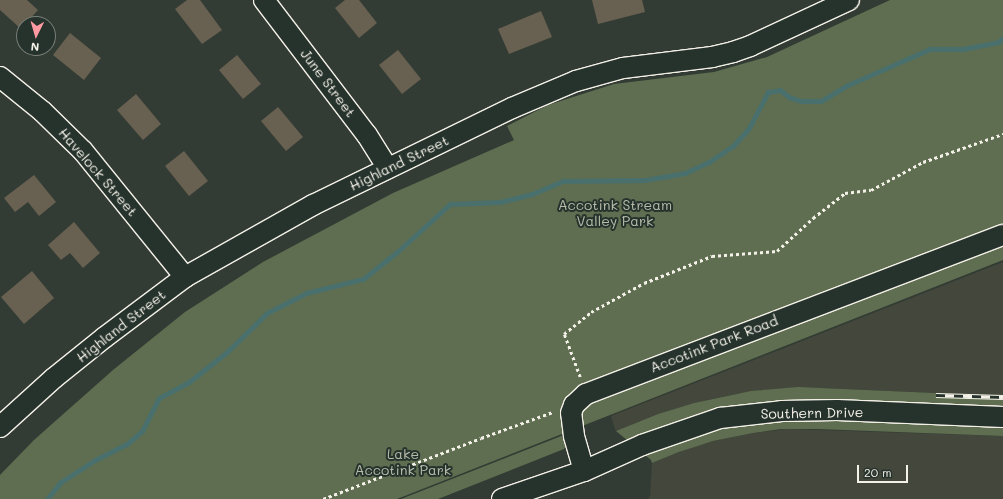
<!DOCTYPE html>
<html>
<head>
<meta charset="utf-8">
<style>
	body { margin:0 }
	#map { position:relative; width:1003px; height:499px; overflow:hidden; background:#333c34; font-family:Mali,sans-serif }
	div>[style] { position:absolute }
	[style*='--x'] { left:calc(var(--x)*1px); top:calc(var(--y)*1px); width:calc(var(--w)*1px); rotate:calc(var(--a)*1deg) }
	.built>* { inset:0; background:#43473c }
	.green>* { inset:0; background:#5f6e50 }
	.stream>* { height:5px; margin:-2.5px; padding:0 2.5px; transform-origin:2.5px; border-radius:2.5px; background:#4a706e }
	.building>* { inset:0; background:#686050 }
	.path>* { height:2.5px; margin-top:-1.25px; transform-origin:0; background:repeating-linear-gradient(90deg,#f4f1e8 0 3px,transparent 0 6px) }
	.roads { filter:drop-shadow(1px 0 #f4f1e8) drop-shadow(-1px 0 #f4f1e8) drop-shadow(0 1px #f4f1e8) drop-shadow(0 -1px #f4f1e8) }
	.minor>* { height:20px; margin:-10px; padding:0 10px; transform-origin:10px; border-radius:10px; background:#26332d }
	.rail>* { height:4.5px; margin-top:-2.25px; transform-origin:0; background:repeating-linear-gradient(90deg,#26332d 0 9px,#f4f1e8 0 18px); box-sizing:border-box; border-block:1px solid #f4f1e8 }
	span { translate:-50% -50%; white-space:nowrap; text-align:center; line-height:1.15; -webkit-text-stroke:4px #26332d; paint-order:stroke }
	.street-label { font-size:14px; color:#f4f1e8 }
	.park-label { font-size:14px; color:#b8bdab }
	.north { position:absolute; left:16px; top:16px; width:40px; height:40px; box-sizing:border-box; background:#26332d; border:1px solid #787f78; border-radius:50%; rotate:185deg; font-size:11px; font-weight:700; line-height:16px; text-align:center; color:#f4f1e8 }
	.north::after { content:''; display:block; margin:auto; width:14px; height:18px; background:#ff9aa2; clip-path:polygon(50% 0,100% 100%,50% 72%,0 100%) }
	.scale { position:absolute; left:857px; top:465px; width:51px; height:18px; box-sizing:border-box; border:2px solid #f4f1e8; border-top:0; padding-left:5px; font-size:12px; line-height:14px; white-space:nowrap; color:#f4f1e8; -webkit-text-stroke:3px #26332d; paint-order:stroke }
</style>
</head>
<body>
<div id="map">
	<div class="built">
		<div style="clip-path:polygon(1003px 262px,1003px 396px,821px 388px,774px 389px,736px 394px,694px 403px,658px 414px,616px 431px,615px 429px,611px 416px)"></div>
		<div style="clip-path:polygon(788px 429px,1003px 436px,1003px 499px,648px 499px,650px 496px,652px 463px,692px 447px,713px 441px,753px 433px)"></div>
	</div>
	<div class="green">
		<div style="clip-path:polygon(890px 0,1003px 0,1003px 260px,397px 499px,0 499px,0 475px,34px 440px,113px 370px,185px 312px,263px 262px,393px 193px,514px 140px,507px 126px,548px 105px,614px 84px,714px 72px,767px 57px)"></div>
		<div style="clip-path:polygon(798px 387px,1003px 396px,1003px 436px,817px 429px,781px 429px,753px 433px,713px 441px,679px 452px,652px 463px,651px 460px,616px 431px,658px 414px,694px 403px,751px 391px)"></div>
		<div style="clip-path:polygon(574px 431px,564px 449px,438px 499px,401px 499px)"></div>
	</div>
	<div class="stream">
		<div style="--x:47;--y:499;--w:22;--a:-51"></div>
		<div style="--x:61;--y:482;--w:40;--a:-32.9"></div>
		<div style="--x:95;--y:460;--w:36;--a:-27"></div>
		<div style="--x:127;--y:444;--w:20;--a:-41"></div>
		<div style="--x:142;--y:431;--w:37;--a:-63"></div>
		<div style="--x:159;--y:398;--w:34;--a:-28"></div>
		<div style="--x:189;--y:382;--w:48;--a:-38.3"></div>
		<div style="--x:227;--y:352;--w:56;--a:-44.3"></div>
		<div style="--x:267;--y:313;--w:44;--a:-27.1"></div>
		<div style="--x:306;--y:293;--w:59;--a:-13.8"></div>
		<div style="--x:363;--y:279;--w:43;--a:-38.5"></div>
		<div style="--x:397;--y:252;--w:72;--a:-42.2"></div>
		<div style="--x:450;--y:204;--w:50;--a:-2.3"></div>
		<div style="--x:500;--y:202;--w:33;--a:-14"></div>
		<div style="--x:532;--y:194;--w:34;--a:-23"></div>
		<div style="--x:563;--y:181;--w:82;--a:-0.7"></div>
		<div style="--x:645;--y:180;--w:41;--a:-9.9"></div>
		<div style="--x:685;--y:173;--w:26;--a:-25"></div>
		<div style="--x:709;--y:162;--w:29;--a:-34"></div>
		<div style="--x:733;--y:146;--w:24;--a:-48"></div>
		<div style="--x:749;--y:128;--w:41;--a:-62.2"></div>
		<div style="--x:768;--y:92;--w:12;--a:-9"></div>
		<div style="--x:780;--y:90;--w:11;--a:38"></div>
		<div style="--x:789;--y:97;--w:13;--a:18"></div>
		<div style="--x:801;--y:101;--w:20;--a:0"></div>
		<div style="--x:821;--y:101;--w:31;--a:-31"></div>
		<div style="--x:848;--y:85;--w:90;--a:-23.7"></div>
		<div style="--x:930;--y:49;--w:33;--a:0"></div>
		<div style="--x:963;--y:49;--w:36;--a:-11"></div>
		<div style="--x:998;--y:42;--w:6;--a:-39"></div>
	</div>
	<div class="building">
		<div style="clip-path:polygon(0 0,27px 0,38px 10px,21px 29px,0 10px)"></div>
		<div style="clip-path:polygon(187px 0,200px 0,222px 30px,202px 44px,175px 9px)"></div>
		<div style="clip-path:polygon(345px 0,359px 0,377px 23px,359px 38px,335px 8px)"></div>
		<div style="clip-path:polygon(592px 0,642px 0,645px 12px,598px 24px)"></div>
		<div style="clip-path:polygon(541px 11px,552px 37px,509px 54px,498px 29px)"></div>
		<div style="clip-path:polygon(70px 33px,101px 58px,84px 80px,53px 55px)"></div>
		<div style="clip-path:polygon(398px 50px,421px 79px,402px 94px,379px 65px)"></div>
		<div style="clip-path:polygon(237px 55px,261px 84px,243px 99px,219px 70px)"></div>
		<div style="clip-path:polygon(136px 94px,161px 124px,143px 140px,117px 110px)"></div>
		<div style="clip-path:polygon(278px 107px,303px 137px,286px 151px,261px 121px)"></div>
		<div style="clip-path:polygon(184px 151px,208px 181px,189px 196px,165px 166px)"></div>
		<div style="clip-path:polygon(34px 175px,56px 202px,39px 216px,28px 202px,15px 212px,4px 198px)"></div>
		<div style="clip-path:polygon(74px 222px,100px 253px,83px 268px,70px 253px,61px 260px,48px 245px)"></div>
		<div style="clip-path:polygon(32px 271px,54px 298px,24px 324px,1px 297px)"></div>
	</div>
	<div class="path">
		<div style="--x:580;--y:377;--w:46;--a:-110.4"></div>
		<div style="--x:564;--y:334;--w:35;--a:-39"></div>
		<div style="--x:591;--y:312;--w:60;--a:-28.7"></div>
		<div style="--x:644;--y:283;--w:73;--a:-21.7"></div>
		<div style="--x:712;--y:256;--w:65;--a:-4.4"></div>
		<div style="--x:777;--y:251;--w:49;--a:-42.5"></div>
		<div style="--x:813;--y:218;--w:41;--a:-38"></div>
		<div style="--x:845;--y:193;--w:26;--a:-7"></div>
		<div style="--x:871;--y:190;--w:59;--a:-28.3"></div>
		<div style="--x:923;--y:162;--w:85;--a:-19.3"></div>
		<div style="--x:323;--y:499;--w:169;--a:-21.1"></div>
		<div style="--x:481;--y:438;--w:77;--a:-19.9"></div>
	</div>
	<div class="roads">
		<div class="minor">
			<div style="--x:264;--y:0;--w:170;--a:52.7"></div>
			<div style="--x:367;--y:135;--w:39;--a:58"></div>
			<div style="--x:0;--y:77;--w:54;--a:39"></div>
			<div style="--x:42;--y:111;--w:57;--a:44.3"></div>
			<div style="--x:83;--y:151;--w:162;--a:51"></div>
			<div style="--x:0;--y:427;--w:73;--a:-42.2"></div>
			<div style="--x:54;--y:378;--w:65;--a:-38.8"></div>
			<div style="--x:105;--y:337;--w:100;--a:-36.9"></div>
			<div style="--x:185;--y:277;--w:147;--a:-29.4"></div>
			<div style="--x:313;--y:205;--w:221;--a:-26"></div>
			<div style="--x:512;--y:108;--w:69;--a:-22.9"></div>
			<div style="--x:576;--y:81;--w:49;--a:-15.5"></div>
			<div style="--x:623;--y:68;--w:90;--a:-7"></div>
			<div style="--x:712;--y:57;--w:22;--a:-13"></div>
			<div style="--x:733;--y:52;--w:18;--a:-19"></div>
			<div style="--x:750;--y:46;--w:109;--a:-24.9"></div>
			<div style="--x:584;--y:471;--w:36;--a:-106"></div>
			<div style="--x:574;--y:436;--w:23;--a:-97"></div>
			<div style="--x:571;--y:413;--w:9;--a:-69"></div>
			<div style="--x:574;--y:405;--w:16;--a:-43"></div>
			<div style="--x:586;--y:394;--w:446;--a:-20.9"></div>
			<div style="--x:502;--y:499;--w:87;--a:-18.9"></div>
			<div style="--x:584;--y:471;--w:64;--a:-24.1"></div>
			<div style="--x:642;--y:445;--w:83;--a:-19.1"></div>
			<div style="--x:720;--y:418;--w:62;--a:-6.4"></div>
			<div style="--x:782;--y:411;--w:55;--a:-1"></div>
			<div style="--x:837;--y:410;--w:166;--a:2.4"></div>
		</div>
	</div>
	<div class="rail">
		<div style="--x:936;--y:395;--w:67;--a:1.7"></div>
	</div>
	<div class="street-label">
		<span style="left:328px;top:83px;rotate:53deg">June Street</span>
		<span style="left:399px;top:163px;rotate:-26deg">Highland Street</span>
		<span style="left:98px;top:172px;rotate:49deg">Havelock Street</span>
		<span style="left:121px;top:326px;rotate:-38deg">Highland Street</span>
		<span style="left:714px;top:344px;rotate:-21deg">Accotink Park Road</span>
		<span style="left:812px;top:413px;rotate:-1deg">Southern Drive</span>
	</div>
	<div class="park-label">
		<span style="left:615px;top:213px">Accotink Stream<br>Valley Park</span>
		<span style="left:403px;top:462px">Lake<br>Accotink Park</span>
	</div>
	<div class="north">N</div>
	<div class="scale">20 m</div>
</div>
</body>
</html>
